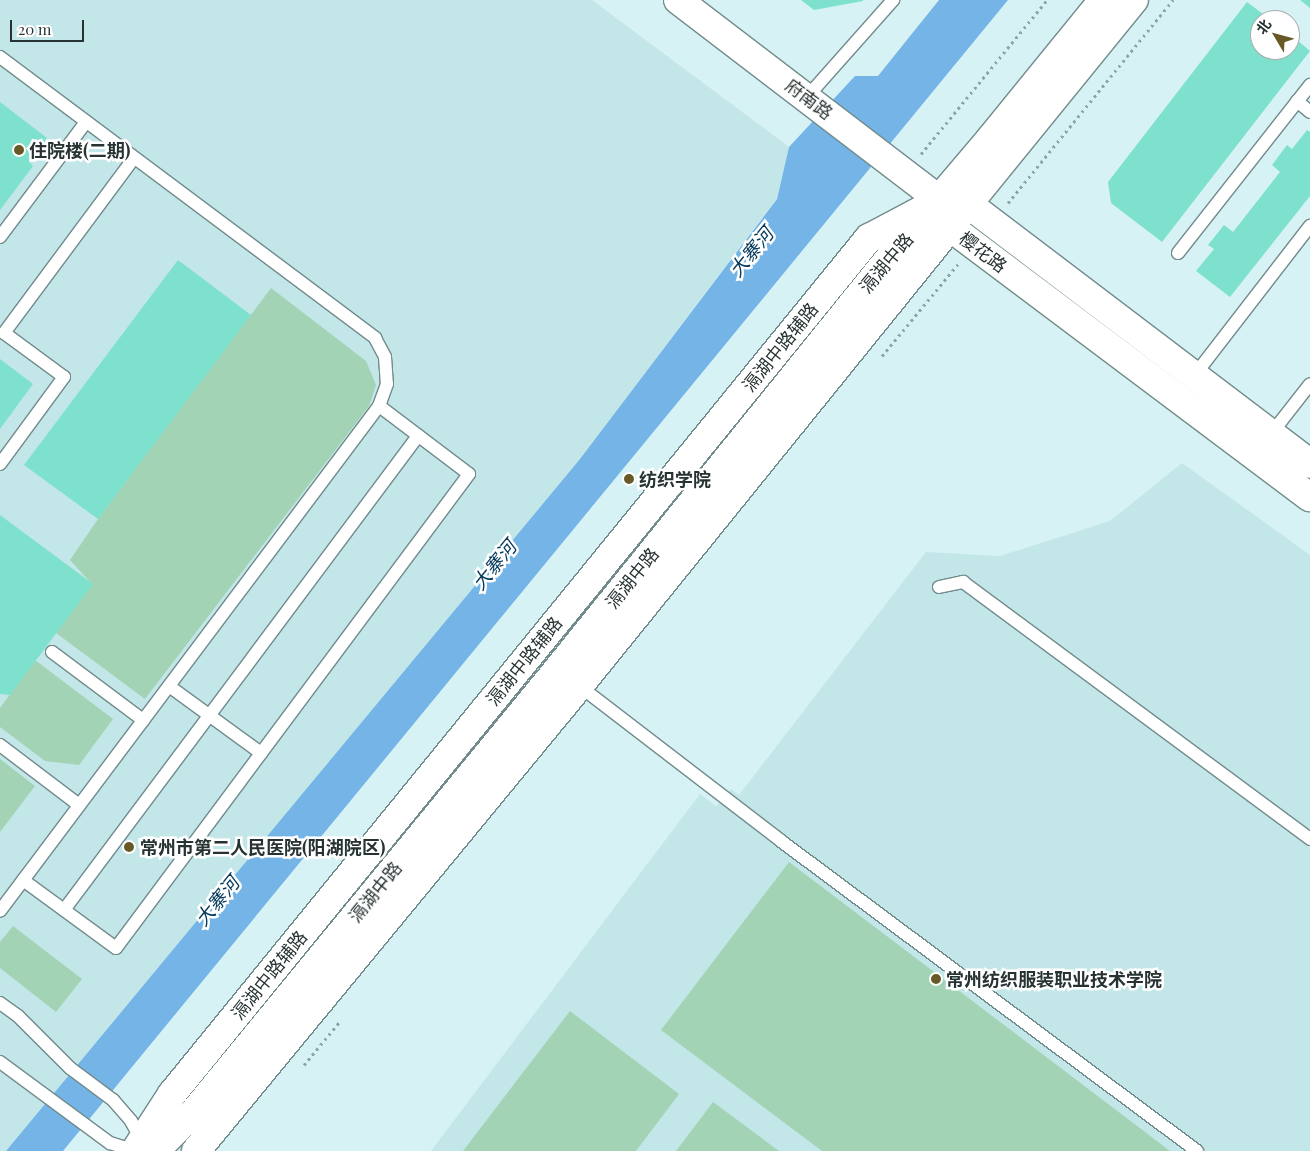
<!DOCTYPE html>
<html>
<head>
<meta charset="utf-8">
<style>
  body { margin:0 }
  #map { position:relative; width:1310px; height:1151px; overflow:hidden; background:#d7f2f4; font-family:"Playfair Display","Noto Sans SC",serif }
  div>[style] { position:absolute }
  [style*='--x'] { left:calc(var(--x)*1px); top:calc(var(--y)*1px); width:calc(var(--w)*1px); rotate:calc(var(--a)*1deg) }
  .built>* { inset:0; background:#c3e6e9 }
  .green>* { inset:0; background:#a3d3b5 }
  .water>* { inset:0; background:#74b4e7 }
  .building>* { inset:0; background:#7de1cd }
  .path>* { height:3px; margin-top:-1.5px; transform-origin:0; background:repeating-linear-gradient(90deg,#90a4a5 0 2.5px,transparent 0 6.5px) }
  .roads { filter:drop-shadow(1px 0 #728b8c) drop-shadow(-1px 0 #728b8c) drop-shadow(0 1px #728b8c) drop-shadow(0 -1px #728b8c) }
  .service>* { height:12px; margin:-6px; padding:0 6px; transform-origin:6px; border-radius:6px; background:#fff }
  .tertiary>* { height:28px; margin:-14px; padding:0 14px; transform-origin:14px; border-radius:14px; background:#fff }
  .secondary>* { height:28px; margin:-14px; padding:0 14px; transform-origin:14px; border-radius:14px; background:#fff }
  .primary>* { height:28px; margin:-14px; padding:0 14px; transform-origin:14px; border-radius:14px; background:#fff }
  .dots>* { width:14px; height:14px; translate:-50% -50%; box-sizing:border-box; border:2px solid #fff; border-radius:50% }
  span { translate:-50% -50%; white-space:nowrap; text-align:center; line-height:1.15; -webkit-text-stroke:5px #fff; paint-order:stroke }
  .street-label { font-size:18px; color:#273232 }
  .poi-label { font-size:18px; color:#273232; font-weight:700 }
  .left { translate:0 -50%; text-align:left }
  .water-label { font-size:19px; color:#05395b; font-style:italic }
  .north { position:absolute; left:1250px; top:10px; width:50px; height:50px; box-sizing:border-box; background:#fff; border:1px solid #a9adad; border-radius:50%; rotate:307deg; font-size:14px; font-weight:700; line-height:20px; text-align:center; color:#273232 }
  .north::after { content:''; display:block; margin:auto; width:18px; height:22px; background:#685a27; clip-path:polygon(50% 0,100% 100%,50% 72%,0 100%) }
  .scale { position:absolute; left:10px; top:20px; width:74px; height:22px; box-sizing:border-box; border:2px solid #273232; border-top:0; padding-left:6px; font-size:15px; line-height:18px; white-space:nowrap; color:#273232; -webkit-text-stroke:4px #fff; paint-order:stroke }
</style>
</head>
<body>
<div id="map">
  <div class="built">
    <div style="clip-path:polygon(0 0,592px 0,789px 147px,777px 198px,580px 459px,6px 1151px,0 1151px)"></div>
    <div style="clip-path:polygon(1182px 463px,1310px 555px,1310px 1151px,431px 1151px,700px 794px,716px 806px,731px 789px,739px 795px,926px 552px,1000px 556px,1110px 521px)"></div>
  </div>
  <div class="green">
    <div style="clip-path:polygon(271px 288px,366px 361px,376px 385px,369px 406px,145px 699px,56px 633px,92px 584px,70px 560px,98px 519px)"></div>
    <div style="clip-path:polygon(35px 660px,113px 719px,79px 765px,45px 761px,0 727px,0 708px)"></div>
    <div style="clip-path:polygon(0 759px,35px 786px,0 832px)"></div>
    <div style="clip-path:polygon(789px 862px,983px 1009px,1170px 1151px,822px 1151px,661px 1030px)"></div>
    <div style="clip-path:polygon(13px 926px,82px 979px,56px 1012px,0 968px,0 942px)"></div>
    <div style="clip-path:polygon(570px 1011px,679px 1094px,636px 1151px,463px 1151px)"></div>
    <div style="clip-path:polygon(713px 1102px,779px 1151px,676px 1151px)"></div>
  </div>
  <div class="water">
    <div style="clip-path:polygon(939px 0,1008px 0,63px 1151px,6px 1151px,580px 459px,777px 199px,789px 147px,855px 76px,878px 76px)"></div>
  </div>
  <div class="building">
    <div style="clip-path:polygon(801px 0,863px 0,863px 1px,814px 10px)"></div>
    <div style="clip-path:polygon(1300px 0,1310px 0,1310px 8px)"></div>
    <div style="clip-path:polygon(1247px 2px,1271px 20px,1260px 20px,1260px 50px,1290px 50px,1290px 34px,1310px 51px,1162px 242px,1111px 203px,1108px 182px)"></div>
    <div style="clip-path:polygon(0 102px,47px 138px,29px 162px,33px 166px,0 210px)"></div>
    <div style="clip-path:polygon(1307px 130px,1310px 132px,1310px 196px,1230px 297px,1196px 271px,1214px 249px,1208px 245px,1224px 225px,1233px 232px,1280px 172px,1272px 165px,1287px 145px,1292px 149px)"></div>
    <div style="clip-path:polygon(178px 260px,251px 315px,98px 519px,24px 465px)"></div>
    <div style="clip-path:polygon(0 359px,33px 384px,0 429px)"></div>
    <div style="clip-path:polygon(0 515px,93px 584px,10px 695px,0 694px)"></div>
  </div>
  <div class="path">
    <div style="--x:921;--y:154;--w:199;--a:-50.7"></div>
    <div style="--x:1008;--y:203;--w:262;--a:-50.9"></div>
    <div style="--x:882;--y:356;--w:119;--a:-50.4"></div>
    <div style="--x:304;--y:1065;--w:58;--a:-50.6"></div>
  </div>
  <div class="roads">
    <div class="service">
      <div style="--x:0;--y:57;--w:469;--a:36.8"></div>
      <div style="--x:375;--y:338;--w:21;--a:62"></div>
      <div style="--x:385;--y:357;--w:27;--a:86"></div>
      <div style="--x:387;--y:384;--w:23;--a:110"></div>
      <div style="--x:379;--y:406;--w:631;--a:126.89"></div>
      <div style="--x:807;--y:97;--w:130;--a:-48.4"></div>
      <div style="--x:1297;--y:101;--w:17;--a:40"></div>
      <div style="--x:0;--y:237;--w:144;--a:-53.2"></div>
      <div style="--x:1178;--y:253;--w:214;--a:-51.8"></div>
      <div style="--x:1194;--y:376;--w:190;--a:-52.3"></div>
      <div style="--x:1271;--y:434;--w:63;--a:-52"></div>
      <div style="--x:0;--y:464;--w:108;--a:-53.7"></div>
      <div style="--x:64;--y:377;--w:74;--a:-143.7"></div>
      <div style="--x:4;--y:333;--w:218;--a:-53.4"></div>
      <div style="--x:939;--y:587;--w:25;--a:-12"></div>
      <div style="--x:963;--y:582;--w:432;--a:36.5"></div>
      <div style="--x:52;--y:652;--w:114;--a:36.8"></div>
      <div style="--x:578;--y:685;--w:256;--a:37.5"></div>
      <div style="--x:781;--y:841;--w:519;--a:36.69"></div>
      <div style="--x:169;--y:686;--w:114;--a:36.1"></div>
      <div style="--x:0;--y:745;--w:99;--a:37.2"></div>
      <div style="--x:23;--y:880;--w:115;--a:36.2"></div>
      <div style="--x:116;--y:948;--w:591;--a:-53.32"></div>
      <div style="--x:469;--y:474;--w:113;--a:-142.9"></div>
      <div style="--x:64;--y:910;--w:592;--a:-53.25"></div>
      <div style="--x:0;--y:1003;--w:22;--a:36"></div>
      <div style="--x:18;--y:1016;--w:74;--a:45"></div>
      <div style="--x:70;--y:1068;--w:54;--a:36.7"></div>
      <div style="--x:113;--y:1100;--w:28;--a:49"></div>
      <div style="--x:131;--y:1121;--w:23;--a:61"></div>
      <div style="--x:0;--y:1062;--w:137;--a:36.4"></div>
      <div style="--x:110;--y:1143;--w:27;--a:17"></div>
    </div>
    <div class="tertiary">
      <div style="--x:678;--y:0;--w:330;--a:37.4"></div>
      <div style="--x:940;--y:200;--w:28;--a:8"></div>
      <div style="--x:968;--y:204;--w:430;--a:37.2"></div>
      <div style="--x:942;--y:205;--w:23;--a:70"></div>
      <div style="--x:950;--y:227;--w:450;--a:36.9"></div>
      <div style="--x:135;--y:1151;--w:68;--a:-57"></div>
      <div style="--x:172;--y:1094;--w:1104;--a:-50.85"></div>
      <div style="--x:869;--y:238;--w:77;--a:-27.9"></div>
    </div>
    <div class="secondary">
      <div style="--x:968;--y:204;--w:263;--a:-50.9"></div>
      <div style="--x:155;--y:1151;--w:57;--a:-45"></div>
      <div style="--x:195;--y:1111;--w:572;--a:-50.6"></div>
      <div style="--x:558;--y:669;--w:538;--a:-51.11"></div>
      <div style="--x:896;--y:250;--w:147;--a:-49.7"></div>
      <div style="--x:991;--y:138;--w:178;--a:-50.9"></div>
      <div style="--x:196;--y:1151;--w:602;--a:-50.52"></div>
      <div style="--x:579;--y:686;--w:590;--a:-51.05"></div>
    </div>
    <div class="primary">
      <div style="--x:950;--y:227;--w:29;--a:-52"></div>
    </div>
  </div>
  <div class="dots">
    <div style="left:19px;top:150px;background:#685a27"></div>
    <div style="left:629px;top:479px;background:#685a27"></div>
    <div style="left:129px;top:847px;background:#685a27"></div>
    <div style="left:936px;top:979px;background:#685a27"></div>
  </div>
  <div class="street-label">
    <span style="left:809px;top:99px;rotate:37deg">府南路</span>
    <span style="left:983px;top:252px;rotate:37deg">樱花路</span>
    <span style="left:886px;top:263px;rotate:-50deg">滆湖中路</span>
    <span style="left:780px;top:347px;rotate:-51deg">滆湖中路辅路</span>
    <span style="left:632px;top:578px;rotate:-51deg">滆湖中路</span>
    <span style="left:524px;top:661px;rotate:-51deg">滆湖中路辅路</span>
    <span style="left:375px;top:892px;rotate:-51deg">滆湖中路</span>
    <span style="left:269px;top:975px;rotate:-51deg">滆湖中路辅路</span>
  </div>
  <div class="poi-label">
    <span class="left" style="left:29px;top:150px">住院楼(二期)</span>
    <span class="left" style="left:639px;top:479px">纺织学院</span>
    <span class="left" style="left:140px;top:847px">常州市第二人民医院(阳湖院区)</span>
    <span class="left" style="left:946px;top:979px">常州纺织服装职业技术学院</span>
  </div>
  <div class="water-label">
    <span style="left:751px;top:252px;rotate:-51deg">大寨河</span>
    <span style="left:494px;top:565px;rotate:-51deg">大寨河</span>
    <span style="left:217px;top:901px;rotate:-51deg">大寨河</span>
  </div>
  <div class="north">北</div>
  <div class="scale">20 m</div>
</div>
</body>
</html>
